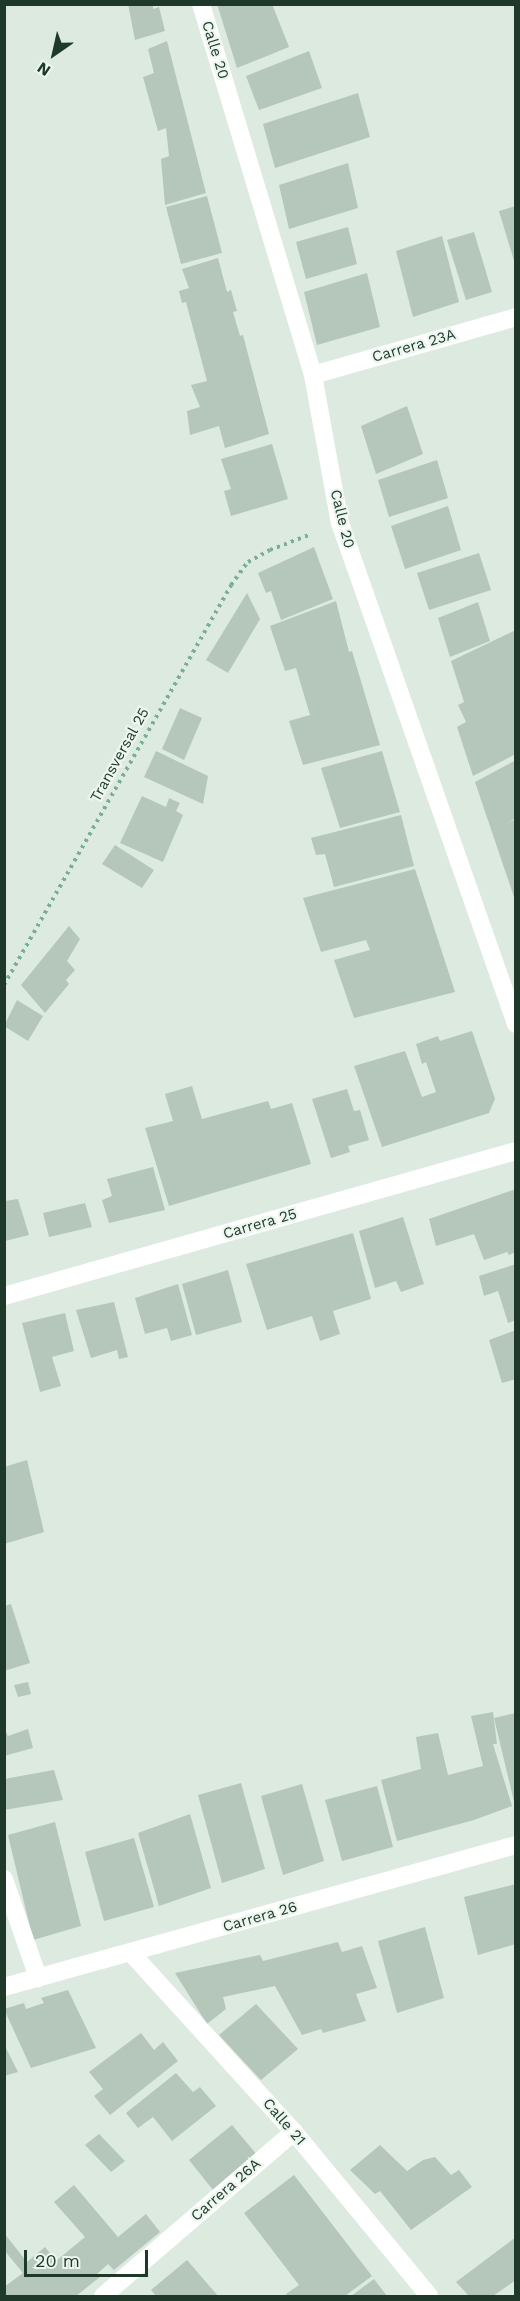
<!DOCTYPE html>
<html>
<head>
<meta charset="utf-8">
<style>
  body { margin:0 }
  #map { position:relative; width:520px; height:2301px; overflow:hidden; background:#dceae0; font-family:"Work Sans",sans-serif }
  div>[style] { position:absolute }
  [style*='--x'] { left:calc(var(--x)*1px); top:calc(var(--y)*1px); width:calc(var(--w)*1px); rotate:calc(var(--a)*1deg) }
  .building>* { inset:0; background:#b5c7bb }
  .path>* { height:4px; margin-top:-2px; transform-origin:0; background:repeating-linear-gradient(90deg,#7baf91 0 3px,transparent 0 7.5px) }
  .minor>* { height:18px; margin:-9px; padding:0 9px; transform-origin:9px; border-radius:9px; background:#fff }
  span { translate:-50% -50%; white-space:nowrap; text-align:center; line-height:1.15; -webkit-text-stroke:4.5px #edf6ef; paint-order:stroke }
  .street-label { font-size:15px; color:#1e392a }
  .frame { position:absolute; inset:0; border:6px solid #1e392a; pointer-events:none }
  .north { position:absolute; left:24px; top:24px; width:60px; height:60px; -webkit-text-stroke:4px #edf6ef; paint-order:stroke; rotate:214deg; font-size:16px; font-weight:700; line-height:24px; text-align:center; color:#1e392a }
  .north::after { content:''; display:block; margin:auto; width:21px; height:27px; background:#1e392a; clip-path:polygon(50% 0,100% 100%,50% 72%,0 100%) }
  .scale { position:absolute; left:24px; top:2250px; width:124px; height:27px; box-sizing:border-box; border:3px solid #1e392a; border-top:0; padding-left:8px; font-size:18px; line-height:21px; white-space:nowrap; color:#1e392a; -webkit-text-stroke:4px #edf6ef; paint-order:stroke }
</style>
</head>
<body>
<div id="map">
  <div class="building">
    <div style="clip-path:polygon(128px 4px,153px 4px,153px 9px,159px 7px,165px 31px,135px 40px)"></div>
    <div style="clip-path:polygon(217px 4px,272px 4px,289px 47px,237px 68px)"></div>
    <div style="clip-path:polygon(167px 41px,206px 193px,165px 205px,161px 159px,169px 156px,166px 128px,158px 131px,143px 77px,154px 73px,148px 49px)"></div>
    <div style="clip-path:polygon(309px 51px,322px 88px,259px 110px,246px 76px)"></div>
    <div style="clip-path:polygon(358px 93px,370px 137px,275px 168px,263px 124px)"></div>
    <div style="clip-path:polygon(348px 163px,358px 208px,289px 229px,279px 185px)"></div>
    <div style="clip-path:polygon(207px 196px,222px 253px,181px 264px,166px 207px)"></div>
    <div style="clip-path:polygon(516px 206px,516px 264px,515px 264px,499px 211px)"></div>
    <div style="clip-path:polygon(348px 227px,357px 264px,306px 279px,296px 242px)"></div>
    <div style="clip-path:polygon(474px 232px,492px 292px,466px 300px,447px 240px)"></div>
    <div style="clip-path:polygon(442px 236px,459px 302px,413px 317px,396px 251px)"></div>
    <div style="clip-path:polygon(218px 258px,227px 292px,231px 290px,237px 311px,233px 312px,240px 336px,243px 335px,269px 434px,225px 448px,219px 426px,190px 435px,187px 411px,200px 407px,191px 385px,207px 381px,186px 302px,182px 303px,179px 291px,189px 288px,182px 269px)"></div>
    <div style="clip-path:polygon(367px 273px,380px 327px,317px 345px,304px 292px)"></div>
    <div style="clip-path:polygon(407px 406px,423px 454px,376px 474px,361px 426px)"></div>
    <div style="clip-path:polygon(272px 444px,288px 499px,231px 516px,224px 491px,231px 489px,221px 459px)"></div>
    <div style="clip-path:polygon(437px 460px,448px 498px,389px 517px,378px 480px)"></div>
    <div style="clip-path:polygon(448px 506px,461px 550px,405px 569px,391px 526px)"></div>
    <div style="clip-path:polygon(314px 547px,333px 599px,281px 620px,271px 591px,266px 593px,258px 573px)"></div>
    <div style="clip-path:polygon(479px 553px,491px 590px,429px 610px,417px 573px)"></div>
    <div style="clip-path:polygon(247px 593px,260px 619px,228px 673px,206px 660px)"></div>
    <div style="clip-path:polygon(336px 601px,349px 652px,352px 651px,380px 745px,303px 765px,289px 721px,310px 715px,296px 668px,285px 671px,270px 626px)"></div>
    <div style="clip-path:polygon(478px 602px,490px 641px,450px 657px,438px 618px)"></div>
    <div style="clip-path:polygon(516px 630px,516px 754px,473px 776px,457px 727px,466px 722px,458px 705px,464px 702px,451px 661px)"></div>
    <div style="clip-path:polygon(180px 708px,202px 718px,184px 760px,162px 749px)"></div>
    <div style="clip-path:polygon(156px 751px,208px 776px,203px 804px,144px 777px)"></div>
    <div style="clip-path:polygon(382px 751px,400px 812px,340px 828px,321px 768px)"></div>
    <div style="clip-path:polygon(516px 760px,516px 818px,507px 823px,516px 819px,515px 900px,475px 782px)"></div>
    <div style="clip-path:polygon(142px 796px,166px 807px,169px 798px,180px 803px,176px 811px,183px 815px,163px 862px,120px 843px)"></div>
    <div style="clip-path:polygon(401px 815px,414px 866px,334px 887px,325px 854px,316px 855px,311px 838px)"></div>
    <div style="clip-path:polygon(115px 845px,154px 870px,142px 888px,102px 864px)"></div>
    <div style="clip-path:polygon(415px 869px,455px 992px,354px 1018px,334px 960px,370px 950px,366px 940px,321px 952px,303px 898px)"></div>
    <div style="clip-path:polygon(69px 926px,80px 939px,67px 961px,75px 970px,66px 980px,69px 984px,45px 1013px,21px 985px)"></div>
    <div style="clip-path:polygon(17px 1000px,43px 1016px,28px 1041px,4px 1026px)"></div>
    <div style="clip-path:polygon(472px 1031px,495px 1099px,489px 1113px,382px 1147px,354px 1066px,405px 1051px,422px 1097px,436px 1092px,426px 1062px,422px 1064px,416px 1044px,438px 1036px,440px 1041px)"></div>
    <div style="clip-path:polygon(192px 1086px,202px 1119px,268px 1101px,271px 1109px,292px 1103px,311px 1164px,169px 1206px,145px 1128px,173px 1121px,165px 1094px)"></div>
    <div style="clip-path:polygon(347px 1089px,354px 1111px,360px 1110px,369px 1140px,348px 1146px,350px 1152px,331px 1158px,312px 1099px)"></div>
    <div style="clip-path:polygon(153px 1167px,165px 1210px,109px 1223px,102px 1200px,112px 1196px,107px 1179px)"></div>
    <div style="clip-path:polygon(516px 1189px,516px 1252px,509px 1255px,507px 1252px,484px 1260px,474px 1234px,436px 1246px,429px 1219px)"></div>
    <div style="clip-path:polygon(18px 1199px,29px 1235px,5px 1241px,5px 1201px)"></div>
    <div style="clip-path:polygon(85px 1203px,92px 1227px,49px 1237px,43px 1213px)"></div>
    <div style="clip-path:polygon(403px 1217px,424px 1284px,401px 1292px,396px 1281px,375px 1288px,359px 1231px)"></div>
    <div style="clip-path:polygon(353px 1233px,371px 1299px,333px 1311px,340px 1334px,320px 1341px,312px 1316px,267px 1330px,246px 1264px)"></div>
    <div style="clip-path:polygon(516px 1264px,516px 1320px,508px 1323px,498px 1291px,484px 1296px,479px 1276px)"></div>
    <div style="clip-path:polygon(228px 1270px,242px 1322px,196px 1335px,182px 1284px)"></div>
    <div style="clip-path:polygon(178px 1284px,192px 1335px,171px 1341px,167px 1328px,145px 1334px,135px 1298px)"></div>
    <div style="clip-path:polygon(114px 1302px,128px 1357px,119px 1359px,117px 1350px,91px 1358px,76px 1310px)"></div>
    <div style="clip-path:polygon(65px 1313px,74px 1351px,52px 1357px,61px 1386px,40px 1392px,22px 1323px)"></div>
    <div style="clip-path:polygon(516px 1330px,516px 1379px,502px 1383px,489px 1340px)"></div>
    <div style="clip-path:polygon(27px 1460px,44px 1532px,4px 1544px,4px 1467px)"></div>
    <div style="clip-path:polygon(11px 1604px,30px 1663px,4px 1671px,4px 1606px)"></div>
    <div style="clip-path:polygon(28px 1682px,31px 1694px,18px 1697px,14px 1685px)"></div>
    <div style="clip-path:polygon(493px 1712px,497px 1744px,493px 1744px,512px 1806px,474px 1820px,397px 1841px,381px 1780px,421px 1769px,416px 1737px,438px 1733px,448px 1775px,483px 1766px,471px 1716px)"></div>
    <div style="clip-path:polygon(516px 1713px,516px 1806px,515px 1806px,494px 1718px)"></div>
    <div style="clip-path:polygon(4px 1728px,8px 1736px,28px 1729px,33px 1748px,4px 1756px)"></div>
    <div style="clip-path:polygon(54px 1770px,63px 1800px,4px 1810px,4px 1779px)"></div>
    <div style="clip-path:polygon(241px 1783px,265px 1869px,222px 1883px,198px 1795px)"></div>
    <div style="clip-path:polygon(302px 1784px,324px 1861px,283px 1875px,261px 1796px)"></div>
    <div style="clip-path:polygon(377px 1786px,393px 1847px,342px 1861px,325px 1800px)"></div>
    <div style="clip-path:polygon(190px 1814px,211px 1888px,159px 1906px,138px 1833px)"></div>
    <div style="clip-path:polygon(55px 1822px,81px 1926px,33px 1940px,8px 1835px)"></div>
    <div style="clip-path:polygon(134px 1838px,154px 1907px,104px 1921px,85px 1852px)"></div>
    <div style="clip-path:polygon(516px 1884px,516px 1944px,478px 1955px,464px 1897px)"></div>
    <div style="clip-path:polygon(425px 1927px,444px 1998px,397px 2013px,378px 1941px)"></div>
    <div style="clip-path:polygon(338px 1942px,342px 1952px,362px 1946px,377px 1988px,356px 1994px,366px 2021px,323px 2033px,321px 2029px,302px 2035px,275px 1986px,223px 1997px,226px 2009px,207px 2024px,175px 1973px,260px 1955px,263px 1961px)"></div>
    <div style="clip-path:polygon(68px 1990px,96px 2048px,31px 2068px,4px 2009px,24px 2003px,26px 2009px,44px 2003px,41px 1998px)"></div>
    <div style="clip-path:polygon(256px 2004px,298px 2049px,261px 2080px,219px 2035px)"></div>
    <div style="clip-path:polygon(141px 2033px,154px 2050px,163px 2042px,178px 2061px,110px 2115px,94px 2096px,103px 2089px,89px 2072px)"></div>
    <div style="clip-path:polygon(4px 2044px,18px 2072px,4px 2076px)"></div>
    <div style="clip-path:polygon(176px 2073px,193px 2092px,200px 2087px,216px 2106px,172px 2141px,153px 2117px,138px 2128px,126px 2113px)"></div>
    <div style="clip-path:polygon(232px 2125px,257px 2155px,213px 2190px,189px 2160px)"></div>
    <div style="clip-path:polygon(99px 2134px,125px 2161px,111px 2172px,85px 2145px)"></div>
    <div style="clip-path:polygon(380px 2145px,407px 2171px,423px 2160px,435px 2157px,451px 2175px,459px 2170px,472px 2187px,411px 2230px,380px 2191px,375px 2194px,350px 2170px)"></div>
    <div style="clip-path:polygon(294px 2175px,372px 2276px,345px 2296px,288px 2296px,286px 2294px,299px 2285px,244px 2213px)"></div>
    <div style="clip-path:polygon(74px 2185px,118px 2237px,146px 2214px,160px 2232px,114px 2270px,108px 2264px,96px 2275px,100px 2277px,76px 2296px,4px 2296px,4px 2287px,23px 2273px,4px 2250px,4px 2233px,27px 2262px,45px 2247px,56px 2261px,85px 2237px,54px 2202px)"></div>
    <div style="clip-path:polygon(516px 2237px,516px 2280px,493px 2296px,469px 2296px,456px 2282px)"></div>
    <div style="clip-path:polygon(187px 2260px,218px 2296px,156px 2296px,151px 2290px)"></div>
    <div style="clip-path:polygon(374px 2279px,387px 2296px,351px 2296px)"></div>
  </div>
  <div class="path">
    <div style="--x:4;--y:985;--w:460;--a:-60.4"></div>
    <div style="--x:231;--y:585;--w:29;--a:-54"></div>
    <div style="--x:248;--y:562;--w:25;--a:-29"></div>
    <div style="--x:270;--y:550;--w:44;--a:-21.3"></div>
  </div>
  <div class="minor">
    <div style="--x:201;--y:4;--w:388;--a:73.2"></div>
    <div style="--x:313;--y:375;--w:150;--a:79.7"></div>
    <div style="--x:340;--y:523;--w:531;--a:70.64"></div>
    <div style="--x:313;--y:375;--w:211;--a:-15.9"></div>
    <div style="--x:4;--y:1296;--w:532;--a:-15.81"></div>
    <div style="--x:4;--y:1879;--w:105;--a:71"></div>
    <div style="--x:132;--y:1954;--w:241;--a:47.7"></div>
    <div style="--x:294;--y:2132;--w:212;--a:50.5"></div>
    <div style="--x:4;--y:1987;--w:531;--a:-15.5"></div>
    <div style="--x:103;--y:2296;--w:252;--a:-40.7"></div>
  </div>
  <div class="street-label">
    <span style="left:215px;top:50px;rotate:73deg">Calle 20</span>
    <span style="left:414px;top:346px;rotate:-16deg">Carrera 23A</span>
    <span style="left:342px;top:519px;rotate:76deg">Calle 20</span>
    <span style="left:120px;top:755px;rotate:-61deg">Transversal 25</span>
    <span style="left:260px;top:1224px;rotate:-16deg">Carrera 25</span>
    <span style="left:260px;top:1917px;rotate:-16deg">Carrera 26</span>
    <span style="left:284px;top:2122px;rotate:49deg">Calle 21</span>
    <span style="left:226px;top:2190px;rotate:-41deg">Carrera 26A</span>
  </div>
  <div class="frame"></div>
  <div class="north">N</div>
  <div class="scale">20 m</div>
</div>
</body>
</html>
